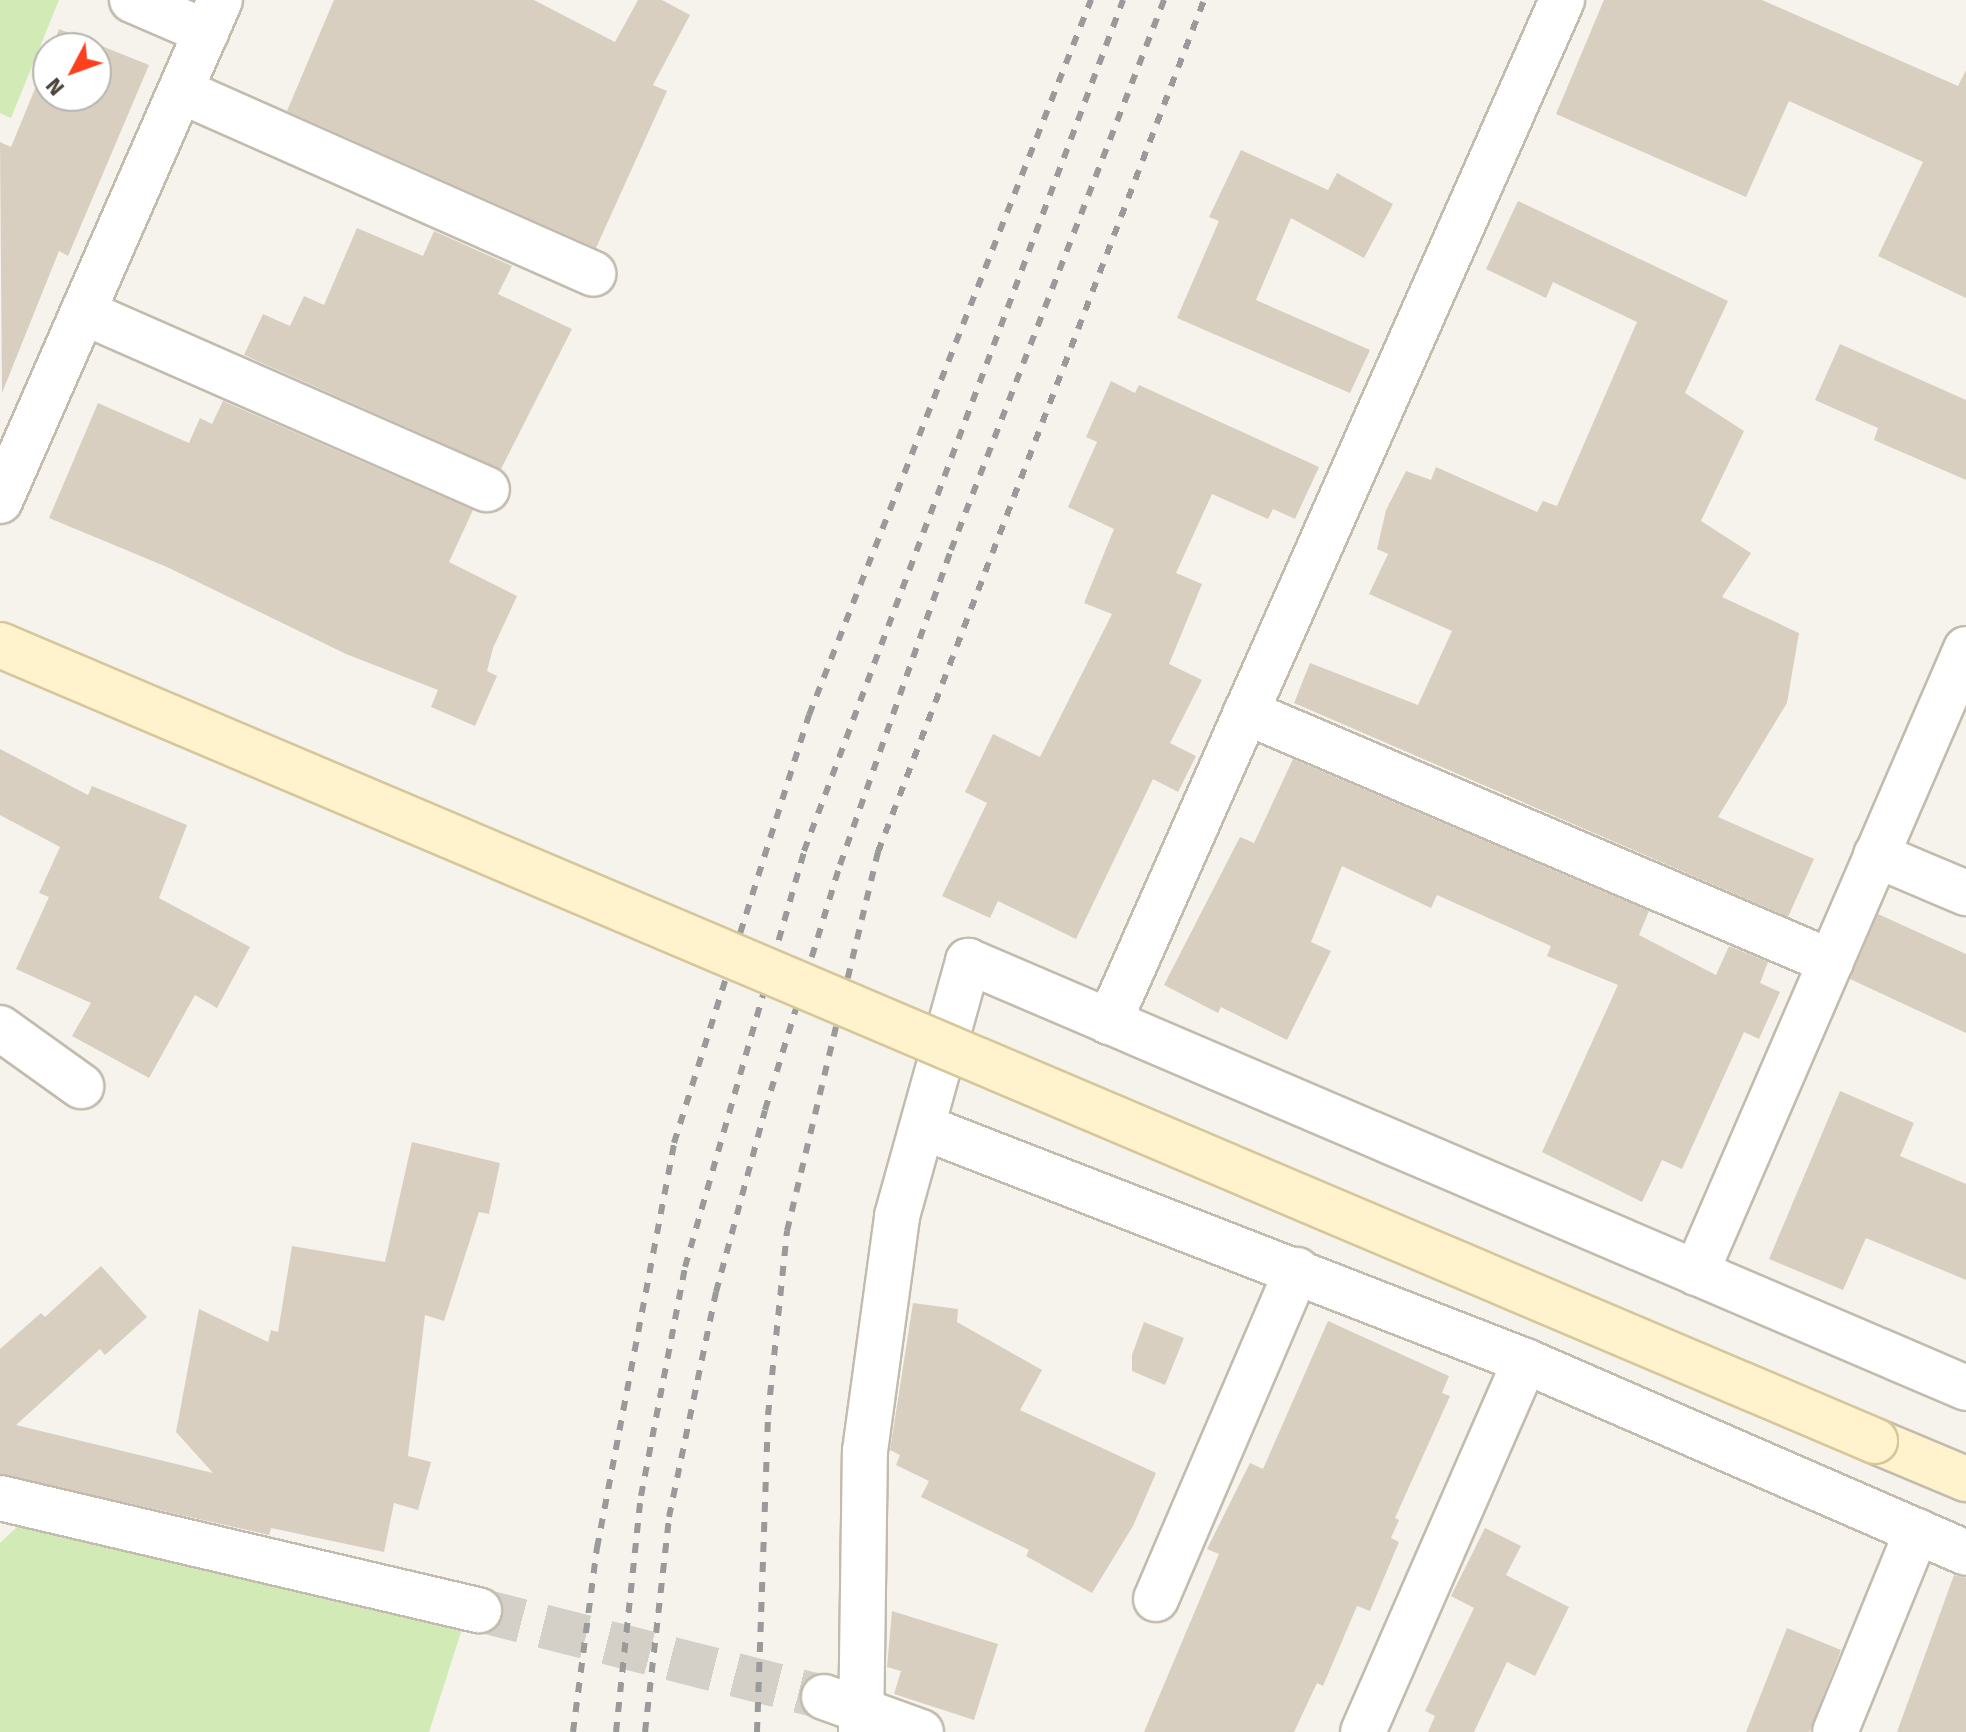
<!DOCTYPE html>
<html>
<head>
<meta charset="utf-8">
<style>
  body { margin:0 }
  #map { position:relative; width:1966px; height:1732px; overflow:hidden; background:#f6f3ec; font-family:"Fira Sans",sans-serif }
  div>[style] { position:absolute }
  [style*='--x'] { left:calc(var(--x)*1px); top:calc(var(--y)*1px); width:calc(var(--w)*1px); rotate:calc(var(--a)*1deg) }
  .green>* { inset:0; background:#d2eab5 }
  .building>* { inset:0; background:#d8cfc1 }
  .street-tunnel>* { height:44px; margin-top:-22px; transform-origin:0; background:repeating-linear-gradient(90deg,#d4d0c8 0 44px,transparent 0 66px) }
  .roads { filter:drop-shadow(2px 0 #c2bbae) drop-shadow(-2px 0 #c2bbae) drop-shadow(0 2px #c2bbae) drop-shadow(0 -2px #c2bbae) }
  .street>* { height:44px; margin:-22px; padding:0 22px; transform-origin:22px; border-radius:22px; background:#fff }
  .secondary>* { height:44px; margin:-22px; padding:0 22px; transform-origin:22px; border-radius:22px; background:#fff3cd }
  .rail>* { height:6px; margin-top:-3px; transform-origin:0; background:repeating-linear-gradient(90deg,#9a9a9a 0 10px,transparent 0 20px) }
  .bridges { filter:drop-shadow(2px 0 #d6c79b) drop-shadow(-2px 0 #d6c79b) drop-shadow(0 2px #d6c79b) drop-shadow(0 -2px #d6c79b) }
  .secondary-bridge>* { height:44px; margin:-22px; padding:0 22px; transform-origin:22px; border-radius:22px; background:#fff3cd }
  span { translate:-50% -50%; white-space:nowrap; text-align:center; line-height:1.15; -webkit-text-stroke:7px #fff; paint-order:stroke }
  .north { position:absolute; left:32px; top:32px; width:80px; height:80px; box-sizing:border-box; background:#fff; border:2px solid #b7b4b0; border-radius:50%; rotate:229deg; font-size:22px; font-weight:700; line-height:32px; text-align:center; color:#4b4439 }
  .north::after { content:''; display:block; margin:auto; width:28px; height:36px; background:#fc3f1d; clip-path:polygon(50% 0,100% 100%,50% 72%,0 100%) }
</style>
</head>
<body>
<div id="map">
  <div class="green">
    <div style="clip-path:polygon(0 0,59px 0,11px 118px,0 113px)"></div>
    <div style="clip-path:polygon(19px 1525px,462px 1629px,429px 1732px,0 1732px,0 1543px)"></div>
  </div>
  <div class="building">
    <div style="clip-path:polygon(334px 0,534px 0,615px 42px,638px 0,662px 0,690px 15px,653px 85px,667px 91px,596px 248px,287px 111px)"></div>
    <div style="clip-path:polygon(1604px 0,1762px 0,1958px 86px,1966px 70px,1966px 298px,1878px 256px,1923px 162px,1789px 101px,1746px 197px,1556px 114px)"></div>
    <div style="clip-path:polygon(59px 29px,149px 65px,68px 256px,59px 251px,2px 393px,0 142px,11px 147px,48px 57px,48px 96px,96px 96px,96px 48px,52px 48px)"></div>
    <div style="clip-path:polygon(1241px 150px,1328px 190px,1337px 173px,1393px 204px,1364px 258px,1291px 218px,1256px 300px,1370px 350px,1350px 393px,1177px 318px,1219px 221px,1209px 217px)"></div>
    <div style="clip-path:polygon(1518px 201px,1728px 301px,1685px 393px,1744px 431px,1701px 521px,1751px 553px,1722px 597px,1799px 633px,1787px 703px,1718px 817px,1814px 859px,1788px 917px,1294px 703px,1310px 663px,1418px 705px,1452px 631px,1369px 594px,1388px 554px,1377px 549px,1386px 510px,1406px 471px,1431px 480px,1436px 467px,1537px 512px,1543px 501px,1557px 506px,1637px 322px,1553px 282px,1546px 298px,1486px 269px)"></div>
    <div style="clip-path:polygon(357px 228px,423px 256px,434px 231px,512px 266px,498px 294px,572px 329px,501px 469px,244px 355px,263px 314px,290px 326px,304px 296px,324px 305px)"></div>
    <div style="clip-path:polygon(1840px 344px,1966px 400px,1966px 480px,1874px 440px,1878px 428px,1815px 400px)"></div>
    <div style="clip-path:polygon(1111px 381px,1135px 393px,1139px 385px,1319px 467px,1295px 519px,1273px 509px,1268px 519px,1212px 494px,1176px 573px,1202px 584px,1169px 664px,1202px 680px,1170px 743px,1196px 756px,1178px 792px,1153px 779px,1076px 939px,998px 901px,990px 918px,942px 896px,987px 803px,965px 792px,993px 734px,1040px 757px,1112px 614px,1084px 603px,1114px 529px,1068px 507px,1097px 442px,1086px 437px)"></div>
    <div style="clip-path:polygon(223px 401px,473px 510px,449px 562px,517px 596px,493px 648px,487px 671px,497px 676px,475px 726px,431px 707px,438px 690px,346px 654px,167px 567px,49px 518px,98px 403px,189px 443px,200px 418px,212px 424px)"></div>
    <div style="clip-path:polygon(0 749px,88px 795px,92px 786px,187px 825px,159px 898px,250px 947px,217px 1008px,195px 995px,149px 1078px,72px 1036px,91px 1003px,16px 969px,49px 897px,39px 893px,60px 847px,0 815px)"></div>
    <div style="clip-path:polygon(1293px 759px,1649px 911px,1639px 935px,1716px 975px,1729px 946px,1768px 962px,1760px 983px,1780px 992px,1759px 1039px,1744px 1032px,1682px 1169px,1662px 1160px,1642px 1202px,1542px 1152px,1618px 985px,1547px 956px,1551px 946px,1437px 895px,1431px 908px,1342px 866px,1311px 942px,1331px 951px,1287px 1040px,1221px 1007px,1218px 1013px,1164px 985px,1240px 837px,1254px 843px)"></div>
    <div style="clip-path:polygon(1878px 914px,1966px 954px,1966px 1033px,1850px 979px)"></div>
    <div style="clip-path:polygon(1840px 1091px,1914px 1123px,1900px 1156px,1966px 1184px,1966px 1280px,1866px 1238px,1843px 1290px,1769px 1259px)"></div>
    <div style="clip-path:polygon(412px 1142px,500px 1163px,489px 1214px,479px 1212px,444px 1321px,425px 1315px,408px 1456px,431px 1462px,418px 1510px,394px 1503px,384px 1552px,271px 1528px,269px 1535px,0 1474px,0 1349px,41px 1313px,45px 1317px,101px 1266px,147px 1317px,105px 1355px,100px 1349px,16px 1425px,213px 1473px,176px 1432px,199px 1309px,268px 1342px,271px 1330px,278px 1332px,292px 1246px,385px 1262px)"></div>
    <div style="clip-path:polygon(913px 1303px,958px 1309px,957px 1322px,1042px 1370px,1020px 1410px,1156px 1473px,1133px 1526px,1092px 1593px,1026px 1556px,1029px 1550px,921px 1497px,929px 1481px,896px 1465px,900px 1455px,890px 1450px)"></div>
    <div style="clip-path:polygon(1328px 1321px,1449px 1376px,1442px 1393px,1450px 1396px,1395px 1518px,1399px 1520px,1391px 1538px,1399px 1542px,1370px 1611px,1357px 1606px,1323px 1686px,1317px 1683px,1294px 1732px,1144px 1732px,1219px 1554px,1207px 1549px,1250px 1463px,1263px 1469px)"></div>
    <div style="clip-path:polygon(1144px 1322px,1184px 1338px,1165px 1385px,1132px 1371px,1132px 1355px)"></div>
    <div style="clip-path:polygon(1485px 1528px,1521px 1546px,1506px 1575px,1569px 1607px,1535px 1676px,1507px 1662px,1474px 1732px,1428px 1732px,1435px 1716px,1425px 1711px,1474px 1608px,1451px 1596px)"></div>
    <div style="clip-path:polygon(1954px 1575px,1966px 1578px,1966px 1732px,1897px 1732px)"></div>
    <div style="clip-path:polygon(892px 1611px,998px 1644px,974px 1720px,894px 1694px,901px 1671px,887px 1667px)"></div>
    <div style="clip-path:polygon(1787px 1628px,1841px 1650px,1811px 1728px,1809px 1732px,1746px 1732px)"></div>
  </div>
  <div class="street-tunnel">
    <div style="--x:479;--y:1610;--w:356;--a:14.2"></div>
  </div>
  <div class="roads">
    <div class="street">
      <div style="--x:132;--y:0;--w:81;--a:23.4"></div>
      <div style="--x:181;--y:91;--w:451;--a:23.9"></div>
      <div style="--x:83;--y:312;--w:441;--a:23.7"></div>
      <div style="--x:0;--y:501;--w:547;--a:-66.29"></div>
      <div style="--x:1246;--y:712;--w:636;--a:23.14"></div>
      <div style="--x:1876;--y:855;--w:98;--a:22.9"></div>
      <div style="--x:1109;--y:1022;--w:1118;--a:-66.09"></div>
      <div style="--x:0;--y:1028;--w:100;--a:35.6"></div>
      <div style="--x:923;--y:1127;--w:646;--a:21.24"></div>
      <div style="--x:1525;--y:1361;--w:481;--a:23.5"></div>
      <div style="--x:1696;--y:1273;--w:680;--a:-66.6"></div>
      <div style="--x:0;--y:1498;--w:492;--a:13.2"></div>
      <div style="--x:1156;--y:1599;--w:358;--a:-66.8"></div>
      <div style="--x:824;--y:1697;--w:103;--a:19.8"></div>
      <div style="--x:861;--y:1732;--w:281;--a:-89.2"></div>
      <div style="--x:865;--y:1451;--w:237;--a:-82.2"></div>
      <div style="--x:897;--y:1216;--w:265;--a:-74.4"></div>
      <div style="--x:968;--y:961;--w:1086;--a:23.16"></div>
      <div style="--x:1363;--y:1732;--w:405;--a:-66.4"></div>
      <div style="--x:1835;--y:1732;--w:217;--a:-67.8"></div>
    </div>
    <div class="secondary">
      <div style="--x:1875;--y:1441;--w:99;--a:22.7"></div>
    </div>
  </div>
  <div class="rail">
    <div style="--x:573;--y:1732;--w:186;--a:-82.6"></div>
    <div style="--x:597;--y:1548;--w:412;--a:-79.2"></div>
    <div style="--x:674;--y:1143;--w:449;--a:-72.5"></div>
    <div style="--x:809;--y:715;--w:769;--a:-68.48"></div>
    <div style="--x:616;--y:1732;--w:237;--a:-84"></div>
    <div style="--x:641;--y:1496;--w:233;--a:-79.1"></div>
    <div style="--x:685;--y:1267;--w:433;--a:-74"></div>
    <div style="--x:804;--y:851;--w:909;--a:-69.45"></div>
    <div style="--x:645;--y:1732;--w:216;--a:-83.6"></div>
    <div style="--x:669;--y:1517;--w:230;--a:-78.2"></div>
    <div style="--x:716;--y:1292;--w:188;--a:-74.9"></div>
    <div style="--x:765;--y:1110;--w:256;--a:-73"></div>
    <div style="--x:840;--y:865;--w:334;--a:-70.6"></div>
    <div style="--x:951;--y:550;--w:590;--a:-68.83"></div>
    <div style="--x:757;--y:1732;--w:317;--a:-88"></div>
    <div style="--x:768;--y:1415;--w:185;--a:-84.1"></div>
    <div style="--x:787;--y:1231;--w:390;--a:-76.5"></div>
    <div style="--x:878;--y:852;--w:912;--a:-69.06"></div>
  </div>
  <div class="bridges">
    <div class="secondary-bridge">
      <div style="--x:0;--y:645;--w:2037;--a:23"></div>
    </div>
  </div>
  <div class="north">N</div>
</div>
</body>
</html>
